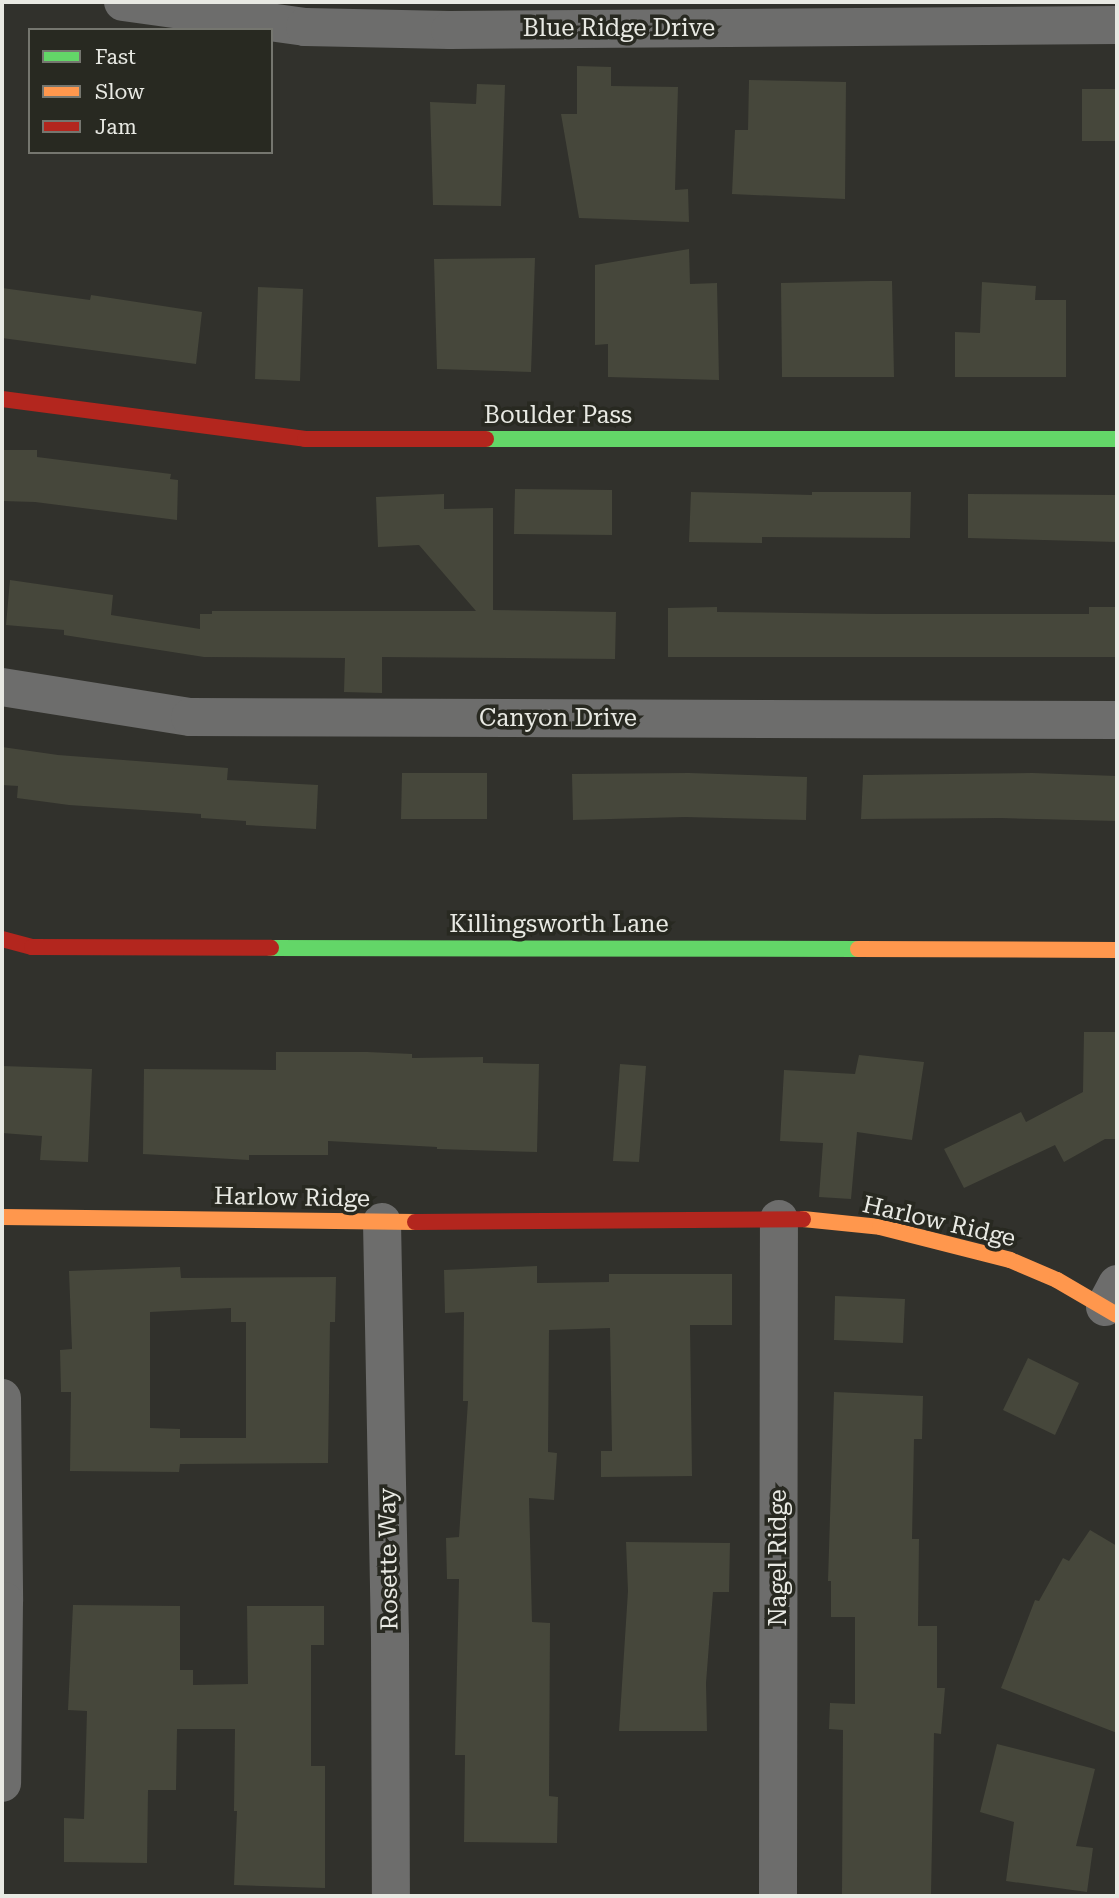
<!DOCTYPE html>
<html>
<head>
<meta charset="utf-8">
<style>
  body { margin:0 }
  #map { position:relative; width:1119px; height:1898px; overflow:hidden; background:#31312c; font-family:"Roboto Serif",serif }
  div>[style] { position:absolute }
  [style*='--x'] { left:calc(var(--x)*1px); top:calc(var(--y)*1px); width:calc(var(--w)*1px); rotate:calc(var(--a)*1deg) }
  .building>* { inset:0; background:#46473b }
  .street>* { height:38px; margin:-19px; padding:0 19px; transform-origin:19px; border-radius:19px; background:#6d6d6c }
  .fast>* { height:16px; margin:-8px; padding:0 8px; transform-origin:8px; border-radius:8px; background:#63d668 }
  .slow>* { height:16px; margin:-8px; padding:0 8px; transform-origin:8px; border-radius:8px; background:#ff974d }
  .jam>* { height:16px; margin:-8px; padding:0 8px; transform-origin:8px; border-radius:8px; background:#b3261e }
  span { translate:-50% -50%; white-space:nowrap; text-align:center; line-height:1.15; -webkit-text-stroke:7px #282921; paint-order:stroke }
  .street-label { font-size:24px; color:#e8e9e3 }
  .frame { position:absolute; inset:0; border:4px solid #e8e9e3; pointer-events:none }
  .legend { position:absolute; left:28px; top:28px; width:245px; height:126px; box-sizing:border-box; background:#282921; border:2px solid #75766f; margin:0; padding:9px 12px; list-style:none; font-size:21px; color:#e8e9e3 }
  .legend li { display:flex; align-items:center; gap:14px; height:35px }
  .legend b { width:35px; border:2px solid #75766f }
</style>
</head>
<body>
<div id="map">
  <div class="building">
    <div style="clip-path:polygon(577px 66px,611px 67px,611px 86px,678px 87px,675px 190px,688px 189px,689px 222px,579px 218px,561px 114px,577px 114px)"></div>
    <div style="clip-path:polygon(749px 80px,846px 82px,845px 199px,732px 194px,735px 130px,748px 130px)"></div>
    <div style="clip-path:polygon(477px 84px,505px 85px,501px 206px,433px 205px,430px 102px,476px 104px)"></div>
    <div style="clip-path:polygon(1082px 89px,1117px 89px,1117px 141px,1082px 141px)"></div>
    <div style="clip-path:polygon(689px 249px,690px 284px,717px 283px,719px 380px,608px 377px,608px 344px,595px 345px,595px 265px)"></div>
    <div style="clip-path:polygon(535px 258px,531px 372px,437px 369px,434px 259px)"></div>
    <div style="clip-path:polygon(870px 281px,892px 281px,894px 377px,782px 377px,781px 283px)"></div>
    <div style="clip-path:polygon(982px 282px,1036px 286px,1035px 300px,1066px 300px,1066px 377px,955px 377px,955px 332px,980px 333px)"></div>
    <div style="clip-path:polygon(258px 287px,303px 289px,300px 381px,255px 379px)"></div>
    <div style="clip-path:polygon(2px 288px,90px 300px,91px 295px,202px 312px,196px 364px,2px 338px)"></div>
    <div style="clip-path:polygon(2px 450px,37px 450px,37px 457px,171px 474px,170px 479px,178px 480px,177px 520px,35px 502px,2px 501px)"></div>
    <div style="clip-path:polygon(515px 489px,612px 490px,612px 535px,514px 534px)"></div>
    <div style="clip-path:polygon(691px 492px,812px 495px,812px 492px,911px 492px,910px 538px,762px 537px,762px 543px,689px 542px)"></div>
    <div style="clip-path:polygon(444px 494px,444px 509px,493px 508px,493px 610px,616px 612px,615px 659px,382px 657px,382px 693px,344px 692px,345px 658px,204px 657px,64px 635px,64px 630px,6px 625px,10px 580px,113px 595px,111px 615px,200px 629px,200px 614px,212px 614px,212px 611px,476px 611px,419px 545px,378px 547px,376px 497px)"></div>
    <div style="clip-path:polygon(968px 494px,1117px 495px,1117px 542px,968px 538px)"></div>
    <div style="clip-path:polygon(717px 607px,717px 612px,879px 614px,1089px 614px,1089px 607px,1117px 607px,1117px 657px,668px 657px,668px 608px)"></div>
    <div style="clip-path:polygon(2px 747px,58px 755px,228px 768px,227px 780px,318px 785px,316px 829px,246px 825px,246px 821px,201px 818px,201px 814px,69px 805px,17px 798px,18px 786px,2px 785px)"></div>
    <div style="clip-path:polygon(402px 773px,487px 773px,487px 819px,401px 819px)"></div>
    <div style="clip-path:polygon(689px 773px,807px 777px,806px 820px,685px 817px,573px 820px,572px 774px)"></div>
    <div style="clip-path:polygon(1032px 773px,1117px 776px,1117px 821px,1001px 818px,861px 819px,863px 775px)"></div>
    <div style="clip-path:polygon(1084px 1032px,1117px 1032px,1117px 1139px,1105px 1139px,1064px 1162px,1055px 1145px,964px 1188px,944px 1149px,1021px 1112px,1026px 1122px,1083px 1092px)"></div>
    <div style="clip-path:polygon(276px 1052px,367px 1052px,412px 1054px,412px 1058px,483px 1057px,483px 1063px,539px 1064px,537px 1152px,437px 1149px,437px 1147px,328px 1141px,328px 1155px,249px 1155px,249px 1160px,143px 1154px,144px 1069px,276px 1070px)"></div>
    <div style="clip-path:polygon(859px 1055px,924px 1062px,912px 1140px,857px 1132px,851px 1199px,819px 1197px,823px 1143px,780px 1141px,784px 1070px,855px 1074px)"></div>
    <div style="clip-path:polygon(620px 1064px,646px 1066px,639px 1162px,613px 1161px)"></div>
    <div style="clip-path:polygon(2px 1066px,92px 1069px,88px 1162px,40px 1160px,42px 1136px,2px 1133px)"></div>
    <div style="clip-path:polygon(537px 1266px,537px 1283px,609px 1282px,609px 1274px,732px 1274px,732px 1325px,690px 1325px,692px 1476px,601px 1477px,601px 1451px,612px 1451px,610px 1328px,549px 1330px,548px 1452px,557px 1453px,554px 1500px,529px 1498px,532px 1622px,550px 1623px,549px 1796px,558px 1797px,557px 1843px,464px 1842px,465px 1755px,455px 1755px,459px 1579px,447px 1579px,446px 1538px,459px 1537px,468px 1401px,463px 1401px,464px 1312px,445px 1313px,444px 1270px)"></div>
    <div style="clip-path:polygon(evenodd,180px 1267px,181px 1278px,336px 1277px,335px 1322px,330px 1322px,328px 1463px,180px 1464px,179px 1472px,70px 1471px,71px 1392px,61px 1392px,60px 1350px,72px 1349px,69px 1271px,180px 1267px,231px 1308px,231px 1322px,246px 1322px,246px 1438px,180px 1438px,180px 1429px,150px 1428px,150px 1312px,231px 1308px)"></div>
    <div style="clip-path:polygon(835px 1296px,905px 1299px,903px 1343px,834px 1340px)"></div>
    <div style="clip-path:polygon(1028px 1358px,1079px 1383px,1055px 1435px,1003px 1410px)"></div>
    <div style="clip-path:polygon(834px 1392px,923px 1396px,922px 1439px,914px 1439px,912px 1539px,919px 1539px,918px 1626px,937px 1626px,937px 1688px,945px 1688px,941px 1734px,934px 1733px,931px 1895px,842px 1894px,843px 1730px,829px 1729px,830px 1703px,855px 1704px,855px 1617px,831px 1617px,831px 1581px,828px 1581px)"></div>
    <div style="clip-path:polygon(1090px 1530px,1117px 1546px,1117px 1733px,1001px 1688px,1035px 1600px,1039px 1601px,1063px 1558px,1069px 1561px)"></div>
    <div style="clip-path:polygon(626px 1542px,730px 1543px,729px 1592px,713px 1592px,706px 1683px,707px 1731px,619px 1731px,628px 1591px)"></div>
    <div style="clip-path:polygon(73px 1605px,180px 1606px,180px 1670px,193px 1670px,193px 1685px,248px 1684px,247px 1606px,324px 1606px,324px 1645px,311px 1645px,311px 1766px,325px 1766px,325px 1888px,234px 1885px,237px 1811px,234px 1811px,235px 1729px,177px 1729px,176px 1790px,148px 1790px,147px 1863px,64px 1862px,64px 1818px,84px 1819px,87px 1711px,68px 1710px)"></div>
    <div style="clip-path:polygon(997px 1744px,1095px 1769px,1076px 1846px,1093px 1848px,1087px 1892px,1006px 1881px,1014px 1822px,980px 1812px)"></div>
  </div>
  <div class="street">
    <div style="--x:123;--y:2;--w:184;--a:7.8"></div>
    <div style="--x:305;--y:27;--w:145;--a:1.2"></div>
    <div style="--x:450;--y:30;--w:667;--a:-0.43"></div>
    <div style="--x:2;--y:687;--w:190;--a:9.1"></div>
    <div style="--x:190;--y:717;--w:927;--a:0.19"></div>
    <div style="--x:382;--y:1222;--w:416;--a:88.9"></div>
    <div style="--x:390;--y:1638;--w:258;--a:89.8"></div>
    <div style="--x:1105;--y:1307;--w:26;--a:-62"></div>
    <div style="--x:2;--y:1398;--w:203;--a:89.4"></div>
    <div style="--x:4;--y:1601;--w:182;--a:90.6"></div>
    <div style="--x:778;--y:1896;--w:677;--a:-89.92"></div>
  </div>
  <div class="fast">
    <div style="--x:486;--y:439;--w:631;--a:0"></div>
    <div style="--x:271;--y:948;--w:587;--a:0.1"></div>
  </div>
  <div class="slow">
    <div style="--x:858;--y:949;--w:259;--a:0.2"></div>
    <div style="--x:2;--y:1217;--w:413;--a:0.7"></div>
    <div style="--x:803;--y:1219;--w:77;--a:5.9"></div>
    <div style="--x:880;--y:1227;--w:134;--a:14.2"></div>
    <div style="--x:1010;--y:1260;--w:51;--a:23.1"></div>
    <div style="--x:1057;--y:1280;--w:69;--a:30.3"></div>
  </div>
  <div class="jam">
    <div style="--x:2;--y:399;--w:306;--a:7.5"></div>
    <div style="--x:305;--y:439;--w:181;--a:0"></div>
    <div style="--x:2;--y:939;--w:31;--a:15"></div>
    <div style="--x:32;--y:947;--w:239;--a:0.2"></div>
    <div style="--x:415;--y:1222;--w:388;--a:-0.4"></div>
  </div>
  <div class="street-label">
    <span style="left:619px;top:29px">Blue Ridge Drive</span>
    <span style="left:558px;top:416px">Boulder Pass</span>
    <span style="left:558px;top:719px">Canyon Drive</span>
    <span style="left:559px;top:925px">Killingsworth Lane</span>
    <span style="left:292px;top:1198px;rotate:1deg">Harlow Ridge</span>
    <span style="left:939px;top:1222px;rotate:13deg">Harlow Ridge</span>
    <span style="left:779px;top:1558px;rotate:-90deg">Nagel Ridge</span>
    <span style="left:389px;top:1559px;rotate:-91deg">Rosette Way</span>
  </div>
  <div class="frame"></div>
  <ul class="legend">
  <li><b style="height:9px;background:#63d668"></b>Fast</li>
  <li><b style="height:9px;background:#ff974d"></b>Slow</li>
  <li><b style="height:9px;background:#b3261e"></b>Jam</li>
  </ul>
</div>
</body>
</html>
